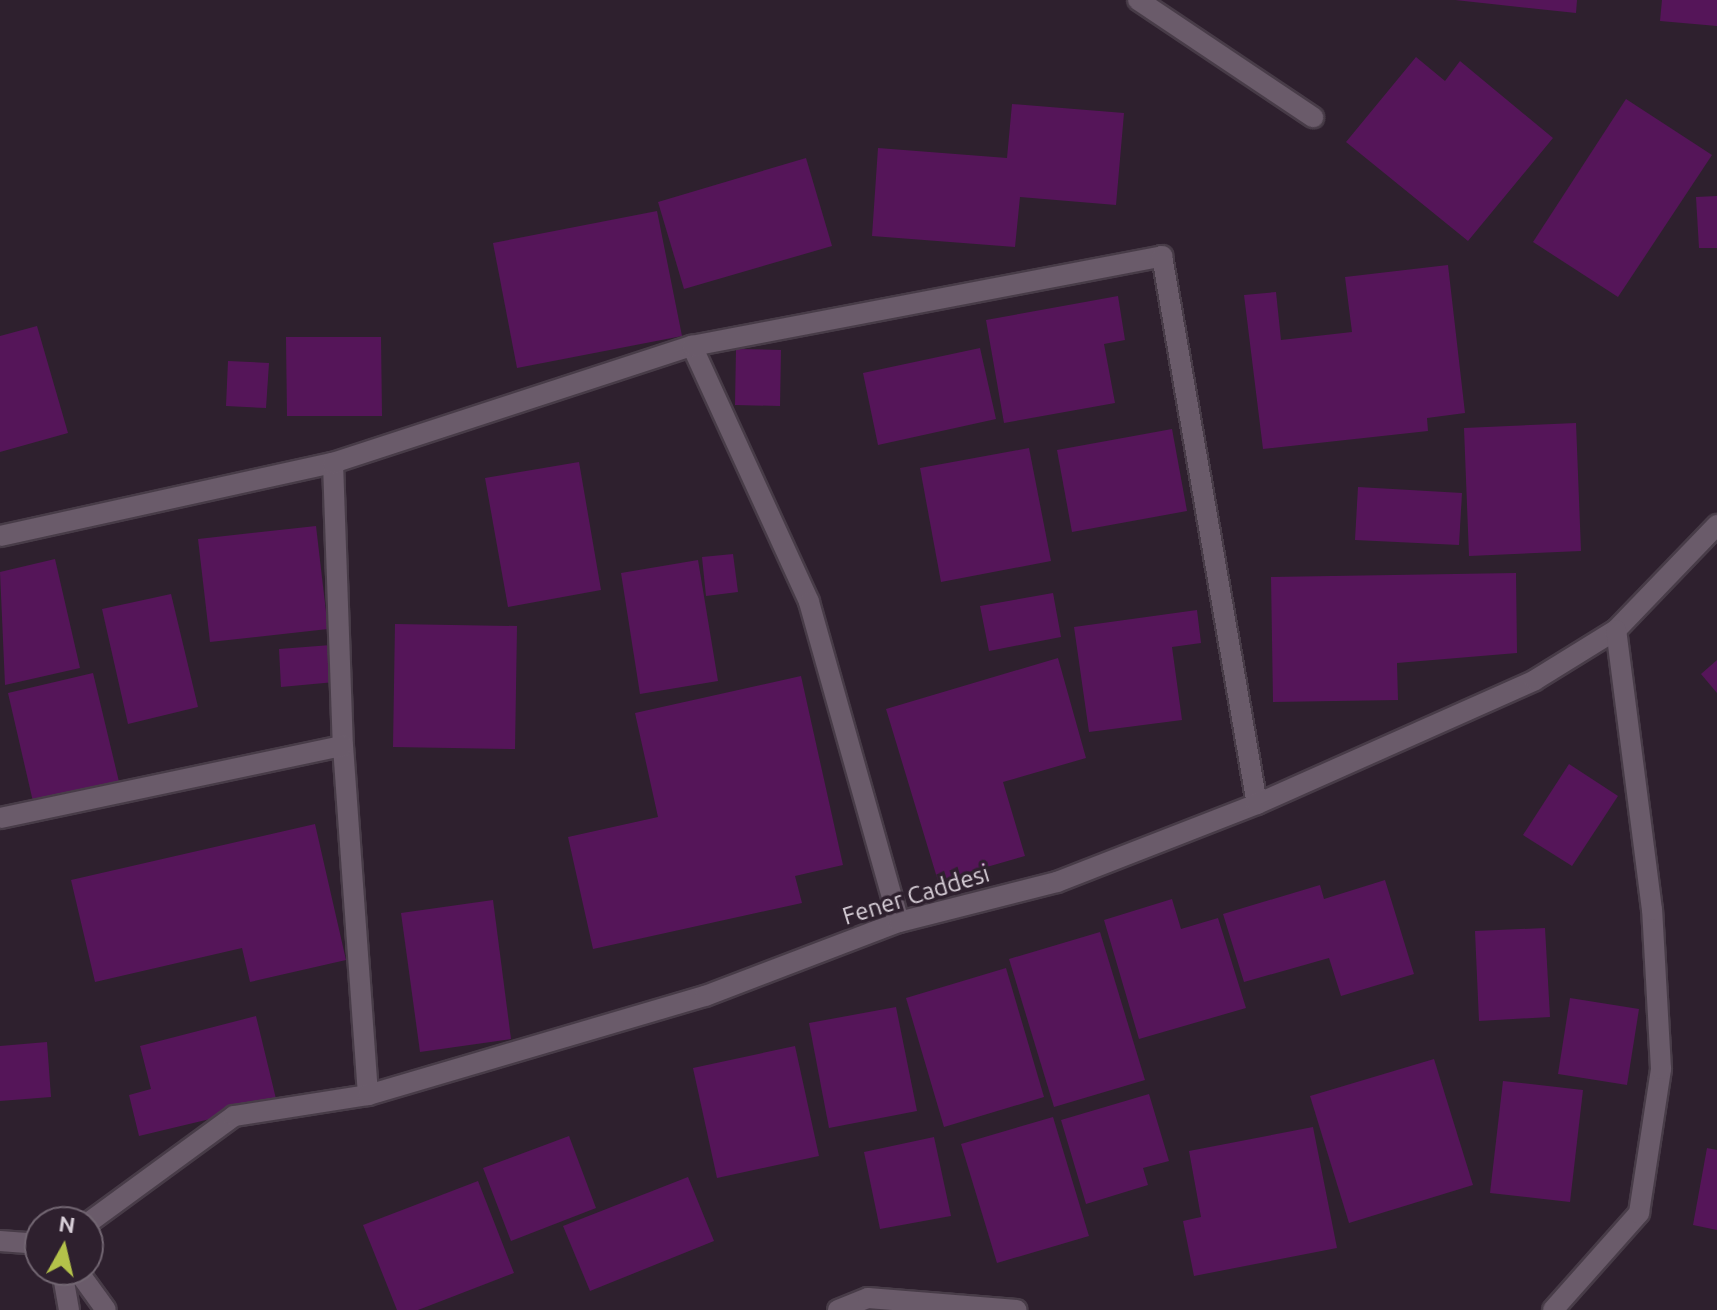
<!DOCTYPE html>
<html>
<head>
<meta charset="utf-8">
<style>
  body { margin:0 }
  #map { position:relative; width:1717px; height:1310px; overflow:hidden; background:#2e202e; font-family:Ubuntu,sans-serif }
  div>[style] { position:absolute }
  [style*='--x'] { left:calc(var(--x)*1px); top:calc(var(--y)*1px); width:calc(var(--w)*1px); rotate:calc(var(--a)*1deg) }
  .building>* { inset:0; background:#551559 }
  .roads { filter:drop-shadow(2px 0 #483c48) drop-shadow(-2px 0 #483c48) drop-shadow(0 2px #483c48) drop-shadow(0 -2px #483c48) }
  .minor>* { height:20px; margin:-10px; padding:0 10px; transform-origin:10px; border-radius:10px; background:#6a5b6a }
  span { translate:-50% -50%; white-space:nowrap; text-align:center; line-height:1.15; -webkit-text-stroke:7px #2e202e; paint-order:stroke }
  .street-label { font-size:24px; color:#d8cfd8 }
  .north { position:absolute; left:24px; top:1206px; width:80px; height:80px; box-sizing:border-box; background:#2e202e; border:2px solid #726672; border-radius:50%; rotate:8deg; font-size:22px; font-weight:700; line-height:32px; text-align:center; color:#d8cfd8 }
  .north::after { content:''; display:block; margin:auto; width:28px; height:36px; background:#b4c24a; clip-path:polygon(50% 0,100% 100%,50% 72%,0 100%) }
</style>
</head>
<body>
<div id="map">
  <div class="building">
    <div style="clip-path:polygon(1455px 0,1577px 0,1576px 13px)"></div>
    <div style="clip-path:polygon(1662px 0,1717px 0,1717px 26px,1660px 21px)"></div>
    <div style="clip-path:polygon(1416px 57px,1445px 81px,1460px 61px,1553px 138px,1468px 241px,1346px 142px)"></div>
    <div style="clip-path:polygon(1626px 99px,1712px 155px,1618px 297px,1533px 242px)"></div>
    <div style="clip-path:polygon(1012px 104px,1124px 113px,1116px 205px,1020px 197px,1015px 247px,872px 236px,878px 148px,1007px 158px)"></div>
    <div style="clip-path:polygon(806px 158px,832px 246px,684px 289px,658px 202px)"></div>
    <div style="clip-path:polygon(1717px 196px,1717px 248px,1699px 248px,1696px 197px)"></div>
    <div style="clip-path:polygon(657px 211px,682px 336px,517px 368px,493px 243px)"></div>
    <div style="clip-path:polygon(1448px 265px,1465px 413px,1427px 418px,1428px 431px,1263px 449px,1244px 295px,1276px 292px,1281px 340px,1352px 332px,1345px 277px)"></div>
    <div style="clip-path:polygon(1118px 296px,1125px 340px,1104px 344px,1115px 403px,1004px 423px,986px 320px)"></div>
    <div style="clip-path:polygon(37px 326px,68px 433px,0 452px,0 336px)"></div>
    <div style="clip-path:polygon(286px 337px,381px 337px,382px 416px,287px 416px)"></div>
    <div style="clip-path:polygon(980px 348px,996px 419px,878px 445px,863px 373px)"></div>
    <div style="clip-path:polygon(736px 349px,781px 350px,780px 406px,735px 405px)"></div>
    <div style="clip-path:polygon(228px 361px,269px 363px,266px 408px,226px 406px)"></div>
    <div style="clip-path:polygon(1576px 423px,1581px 551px,1469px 556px,1464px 428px)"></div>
    <div style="clip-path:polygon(1172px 429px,1187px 511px,1072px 532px,1057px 450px)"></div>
    <div style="clip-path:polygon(1029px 448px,1051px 561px,941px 582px,920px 468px)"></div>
    <div style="clip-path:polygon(579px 462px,601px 590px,508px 607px,485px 478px)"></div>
    <div style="clip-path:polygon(1358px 487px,1462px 493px,1459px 545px,1355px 540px)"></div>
    <div style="clip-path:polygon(316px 526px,328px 629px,210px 642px,198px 539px)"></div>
    <div style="clip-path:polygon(733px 554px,738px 592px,706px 596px,702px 557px)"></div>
    <div style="clip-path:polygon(55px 559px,80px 668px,5px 685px,0 572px)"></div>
    <div style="clip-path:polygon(698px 560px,718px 681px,640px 694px,621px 573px)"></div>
    <div style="clip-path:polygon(1516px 573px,1517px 653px,1397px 663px,1398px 700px,1273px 702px,1271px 577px)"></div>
    <div style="clip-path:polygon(1053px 593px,1061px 637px,989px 651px,980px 606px)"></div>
    <div style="clip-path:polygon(171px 594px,198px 707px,128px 724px,102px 609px)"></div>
    <div style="clip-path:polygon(1197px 610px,1201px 643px,1172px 647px,1182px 720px,1089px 732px,1074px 627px)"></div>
    <div style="clip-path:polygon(395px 624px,517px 626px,515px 749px,393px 747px)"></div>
    <div style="clip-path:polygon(331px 645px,335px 682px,281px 687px,279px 649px)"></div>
    <div style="clip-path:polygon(1058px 658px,1086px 758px,1003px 782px,1025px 856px,938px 881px,886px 709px)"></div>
    <div style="clip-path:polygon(1717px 660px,1717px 693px,1701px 674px)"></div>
    <div style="clip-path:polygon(93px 673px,120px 786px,34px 806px,8px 693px)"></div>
    <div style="clip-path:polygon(801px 676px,843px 865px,795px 876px,802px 903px,593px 949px,568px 837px,658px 817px,635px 713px)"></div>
    <div style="clip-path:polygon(1569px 764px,1618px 796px,1572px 866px,1523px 835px)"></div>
    <div style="clip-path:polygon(315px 824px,346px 960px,250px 982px,242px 948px,95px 982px,71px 880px)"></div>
    <div style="clip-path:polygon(1385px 880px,1414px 974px,1341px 996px,1329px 958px,1244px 982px,1223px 914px,1320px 885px,1324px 899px)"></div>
    <div style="clip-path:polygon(1172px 899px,1181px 929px,1218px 918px,1246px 1008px,1139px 1039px,1104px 920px)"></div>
    <div style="clip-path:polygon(493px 900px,511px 1039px,420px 1052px,401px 913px)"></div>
    <div style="clip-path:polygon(1545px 928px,1550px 1017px,1479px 1021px,1475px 931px)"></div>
    <div style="clip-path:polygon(1100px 932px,1145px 1080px,1054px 1107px,1009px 959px)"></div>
    <div style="clip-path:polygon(1006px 968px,1044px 1097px,944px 1127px,906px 998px)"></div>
    <div style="clip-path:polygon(1570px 998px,1639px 1009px,1627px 1085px,1558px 1074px)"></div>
    <div style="clip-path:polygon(896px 1007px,917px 1111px,829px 1128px,809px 1023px)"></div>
    <div style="clip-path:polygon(256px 1016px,277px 1103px,139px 1136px,129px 1095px,151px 1089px,140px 1046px)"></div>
    <div style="clip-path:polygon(47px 1042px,51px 1097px,0 1101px,0 1046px)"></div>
    <div style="clip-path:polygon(795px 1046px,819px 1156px,717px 1178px,693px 1068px)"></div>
    <div style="clip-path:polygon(1434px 1059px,1473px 1185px,1349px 1223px,1310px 1096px)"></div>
    <div style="clip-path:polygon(1503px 1081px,1583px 1090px,1570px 1202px,1490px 1193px)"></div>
    <div style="clip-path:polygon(1149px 1094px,1169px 1161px,1143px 1168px,1148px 1185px,1086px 1204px,1061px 1120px)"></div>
    <div style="clip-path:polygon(1053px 1117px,1089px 1236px,997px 1263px,961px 1144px)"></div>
    <div style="clip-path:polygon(1313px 1127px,1337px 1248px,1194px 1276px,1183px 1221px,1201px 1217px,1189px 1151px)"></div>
    <div style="clip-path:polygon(569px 1136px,596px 1208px,511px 1241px,483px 1168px)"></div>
    <div style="clip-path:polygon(934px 1137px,951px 1216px,880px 1229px,864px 1152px)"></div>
    <div style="clip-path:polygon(1707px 1148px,1717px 1150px,1717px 1230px,1693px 1225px)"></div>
    <div style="clip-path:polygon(688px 1177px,714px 1241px,590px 1291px,563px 1226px)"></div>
    <div style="clip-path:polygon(478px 1181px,514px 1273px,418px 1310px,397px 1310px,363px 1225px)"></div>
  </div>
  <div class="roads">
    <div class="minor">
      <div style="--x:1138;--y:0;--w:211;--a:33.8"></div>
      <div style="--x:692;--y:346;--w:281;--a:65.4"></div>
      <div style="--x:809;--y:602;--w:332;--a:74.3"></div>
      <div style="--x:333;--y:463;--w:283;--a:88"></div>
      <div style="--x:343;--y:746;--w:350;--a:85.9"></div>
      <div style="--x:0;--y:536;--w:341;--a:-12.4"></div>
      <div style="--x:333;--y:463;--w:378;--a:-18.1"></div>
      <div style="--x:692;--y:346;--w:479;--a:-10.8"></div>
      <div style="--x:1162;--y:256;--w:556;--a:80.17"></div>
      <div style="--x:0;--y:818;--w:350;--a:-11.9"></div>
      <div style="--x:88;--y:1223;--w:181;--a:-36.2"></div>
      <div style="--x:234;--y:1116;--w:136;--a:-8.9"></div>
      <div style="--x:368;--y:1095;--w:351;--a:-16.4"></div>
      <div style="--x:705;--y:996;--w:208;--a:-20.9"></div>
      <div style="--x:899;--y:922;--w:163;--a:-14.2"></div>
      <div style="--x:1057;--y:882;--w:215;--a:-21.3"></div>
      <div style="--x:1257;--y:804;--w:304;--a:-24"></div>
      <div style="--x:1535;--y:680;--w:95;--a:-31.7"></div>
      <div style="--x:1616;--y:630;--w:146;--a:-46.1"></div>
      <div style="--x:0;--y:1241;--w:40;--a:4.3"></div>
      <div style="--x:62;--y:1270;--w:41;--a:80.1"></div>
      <div style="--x:77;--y:1270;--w:49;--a:54.1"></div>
      <div style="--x:838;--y:1310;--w:32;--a:-22"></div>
      <div style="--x:868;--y:1298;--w:149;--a:4.6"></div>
      <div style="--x:1553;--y:1310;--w:130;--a:-48.4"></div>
      <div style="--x:1639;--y:1213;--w:146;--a:-81.3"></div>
      <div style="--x:1661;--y:1069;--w:159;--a:-93.2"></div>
      <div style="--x:1652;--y:910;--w:282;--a:-97.3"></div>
    </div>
  </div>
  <div class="street-label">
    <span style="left:916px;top:895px;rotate:-17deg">Fener Caddesi</span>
  </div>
  <div class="north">N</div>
</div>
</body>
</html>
